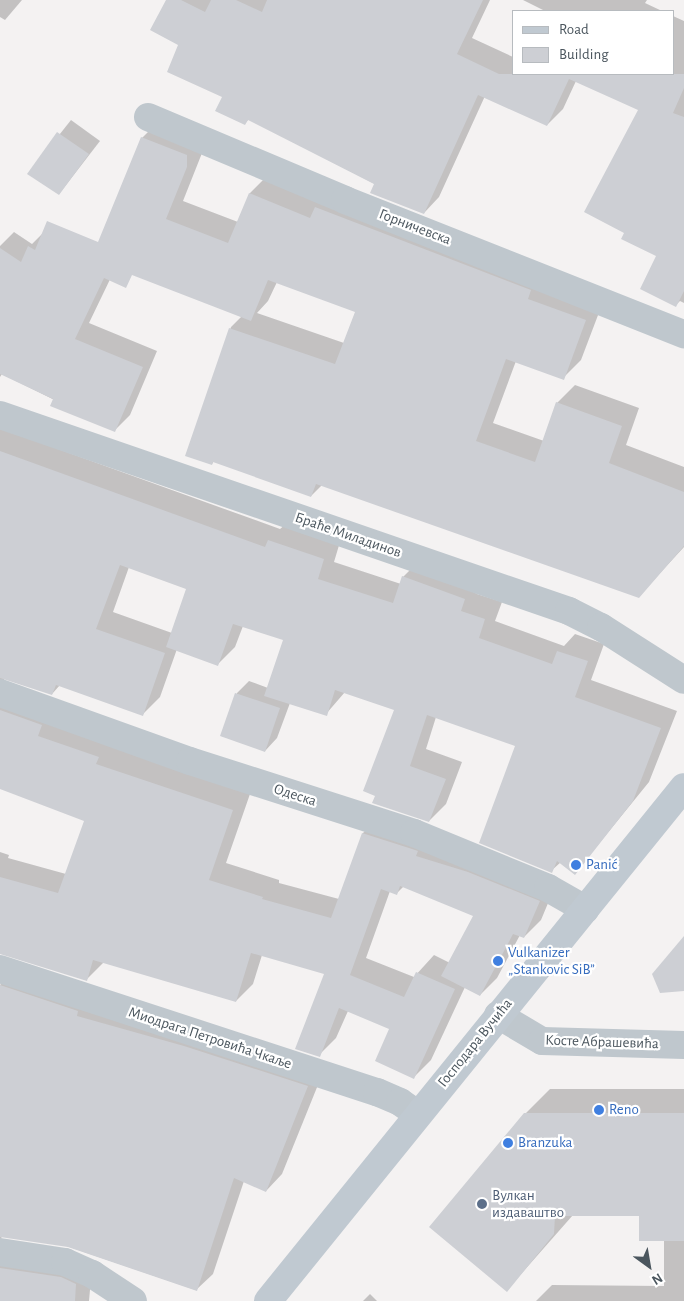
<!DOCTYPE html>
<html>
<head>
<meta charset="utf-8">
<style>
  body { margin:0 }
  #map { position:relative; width:684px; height:1301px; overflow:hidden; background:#f4f2f2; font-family:"Alegreya Sans",sans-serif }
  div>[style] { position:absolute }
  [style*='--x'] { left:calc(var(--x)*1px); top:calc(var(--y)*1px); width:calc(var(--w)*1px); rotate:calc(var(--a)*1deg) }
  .shadow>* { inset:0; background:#0003 }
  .building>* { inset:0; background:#cdcfd4 }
  .minor>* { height:28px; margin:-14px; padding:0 14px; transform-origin:14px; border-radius:14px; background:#bfc7cd }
  .secondary>* { height:28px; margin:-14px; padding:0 14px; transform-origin:14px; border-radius:14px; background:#c0c9d1 }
  .dots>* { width:14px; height:14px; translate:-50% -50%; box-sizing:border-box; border:2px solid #fff; border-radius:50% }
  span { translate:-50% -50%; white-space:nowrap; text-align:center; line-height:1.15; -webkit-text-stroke:4.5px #fff; paint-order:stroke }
  .street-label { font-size:15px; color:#4b565e }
  .shop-label { font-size:15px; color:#366cbe }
  .left { translate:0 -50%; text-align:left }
  .service-label { font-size:15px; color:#4e5e75 }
  .legend { position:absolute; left:512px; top:10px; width:162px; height:65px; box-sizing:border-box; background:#fff; border:1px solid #b7bbbf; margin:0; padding:6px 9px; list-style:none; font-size:15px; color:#4b565e }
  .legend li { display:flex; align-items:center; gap:10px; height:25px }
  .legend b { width:25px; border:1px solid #b7bbbf }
  .north { position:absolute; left:624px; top:1241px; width:50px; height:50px; -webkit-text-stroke:4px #fff; paint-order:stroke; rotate:148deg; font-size:14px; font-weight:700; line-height:20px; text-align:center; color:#4b565e }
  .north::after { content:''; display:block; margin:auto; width:18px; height:22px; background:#4b565e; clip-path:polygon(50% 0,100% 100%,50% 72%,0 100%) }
</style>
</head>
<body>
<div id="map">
  <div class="shadow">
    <div style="clip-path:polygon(0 0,22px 0,5px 20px,0 17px)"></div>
    <div style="clip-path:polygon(167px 0,490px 0,472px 38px,513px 57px,513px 74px,673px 74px,673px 16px,684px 21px,684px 303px,680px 301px,676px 305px,658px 256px,626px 232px,640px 109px,576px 81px,563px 109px,547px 125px,485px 96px,439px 197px,424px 213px,375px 184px,249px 119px,245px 123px,179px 45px)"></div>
    <div style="clip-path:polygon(523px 0,647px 0,645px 3px,662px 11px,545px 11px)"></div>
    <div style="clip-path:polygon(71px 120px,100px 141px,59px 194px,29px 173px)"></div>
    <div style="clip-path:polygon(evenodd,160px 120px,204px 148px,183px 201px,238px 222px,250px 193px,268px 175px,603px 302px,581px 360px,563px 378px,516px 361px,493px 423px,544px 441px,557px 403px,575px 385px,639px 408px,626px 445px,684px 467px,684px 547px,639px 596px,322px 485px,311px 496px,214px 461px,212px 464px,186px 455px,231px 327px,242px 316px,151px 281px,142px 138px,160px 120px,277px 282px,356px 311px,344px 343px,257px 313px,268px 301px,277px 282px)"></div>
    <div style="clip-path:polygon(14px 232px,32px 244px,44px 232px,115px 269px,89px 323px,157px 351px,130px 415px,115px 430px,2px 374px,0 377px,0 246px)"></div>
    <div style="clip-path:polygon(evenodd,0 428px,280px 529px,286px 524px,340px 542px,334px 562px,401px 584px,403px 577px,420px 560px,477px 594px,502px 602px,495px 621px,564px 646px,575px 634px,604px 644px,591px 680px,677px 711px,649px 782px,575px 873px,561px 862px,551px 871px,517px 745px,436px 717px,426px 749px,462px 762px,446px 804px,429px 821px,374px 802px,396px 709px,345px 692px,326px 714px,290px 703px,277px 738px,265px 751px,222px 736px,237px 693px,249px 681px,268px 688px,285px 639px,243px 626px,235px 647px,218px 664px,177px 649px,160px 697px,143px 714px,60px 685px,52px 694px,4px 678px,5px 687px,250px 794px,226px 863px,279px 880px,279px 883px,339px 899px,363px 833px,380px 816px,556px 884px,541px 920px,524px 937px,520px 935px,497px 978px,480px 995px,465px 987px,431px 1060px,414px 1077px,391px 1028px,348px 1011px,336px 1038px,319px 1055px,326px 973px,262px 955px,253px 984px,236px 1001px,104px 962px,87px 979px,0 942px,0 852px,9px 855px,8px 858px,66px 874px,86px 820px,0 787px,0 428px,129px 567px,188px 589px,172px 633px,113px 612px,129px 567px,0 428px,404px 886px,475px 916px,450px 963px,434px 955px,414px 977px,366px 958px,390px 891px,397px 893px,404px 886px)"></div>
    <div style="clip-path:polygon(16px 969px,324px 1070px,282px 1174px,266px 1191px,244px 1181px,213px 1274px,196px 1290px,37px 1236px,2px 1235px,1px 1240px,92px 1268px,89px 1301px,0 1301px,0 985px)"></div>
    <div style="clip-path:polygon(550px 1089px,684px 1089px,684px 1301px,477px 1301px,536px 1301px,552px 1285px,664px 1286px,664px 1240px,641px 1214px,573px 1215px,507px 1290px,525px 1114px)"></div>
    <div style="clip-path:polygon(370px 1294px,377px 1301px,363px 1301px)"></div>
  </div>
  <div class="building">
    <div style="clip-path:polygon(166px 0,181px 0,205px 12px,211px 0,236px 0,262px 12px,267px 0,483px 0,457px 54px,499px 74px,684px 74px,684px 88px,673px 113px,684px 117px,684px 291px,676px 307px,640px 289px,656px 256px,621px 239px,624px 233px,584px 212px,638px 110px,569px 79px,547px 126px,478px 95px,424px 214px,370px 193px,374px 184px,248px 120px,245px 125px,215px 111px,222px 97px,167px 72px,178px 45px,150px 30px)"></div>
    <div style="clip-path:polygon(57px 132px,89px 154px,59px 195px,27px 174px)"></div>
    <div style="clip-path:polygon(141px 137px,187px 155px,187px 167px,166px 219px,228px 243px,249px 193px,310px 218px,315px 207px,531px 290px,528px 299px,586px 320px,564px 380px,506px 359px,476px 441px,535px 462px,556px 402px,622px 426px,609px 463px,684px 492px,684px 546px,639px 598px,316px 484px,311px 497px,213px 462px,212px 465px,185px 456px,229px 328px,335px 364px,355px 312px,268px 280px,251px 321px,132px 275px,126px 288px,104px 278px,75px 339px,143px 367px,115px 432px,50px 406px,53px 399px,0 374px,0 248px,21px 262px,28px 246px,35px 250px,47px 221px,98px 242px)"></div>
    <div style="clip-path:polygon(0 451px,265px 547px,268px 540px,324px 559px,318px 579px,393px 603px,402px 576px,465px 599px,461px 611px,485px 619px,479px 638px,552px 664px,557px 651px,588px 661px,575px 697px,661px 728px,633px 801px,575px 875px,557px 861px,552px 873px,479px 843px,515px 746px,427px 715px,410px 766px,446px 779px,429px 822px,372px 803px,375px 796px,363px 791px,394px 710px,335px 690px,327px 716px,264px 696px,283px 640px,233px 624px,218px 666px,166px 647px,186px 589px,120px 565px,96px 629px,165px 653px,143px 716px,56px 685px,52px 695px,0 678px)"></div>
    <div style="clip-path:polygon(235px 693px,280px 708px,265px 752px,220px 736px)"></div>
    <div style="clip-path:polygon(0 710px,42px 725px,38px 736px,99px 757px,96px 764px,233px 810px,209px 880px,263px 897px,262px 899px,331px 918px,362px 833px,409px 848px,418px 851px,416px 856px,468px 872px,540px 901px,524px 938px,513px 934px,480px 996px,441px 976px,473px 916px,400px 886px,397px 895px,381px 889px,350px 975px,404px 997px,416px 972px,455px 989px,414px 1079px,375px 1061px,389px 1029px,339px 1008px,320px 1057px,295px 1049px,324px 974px,251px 953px,236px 1002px,93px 960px,87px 981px,0 954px,0 877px,58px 893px,84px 821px,0 789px)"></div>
    <div style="clip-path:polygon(684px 936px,684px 991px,660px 993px,652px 974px)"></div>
    <div style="clip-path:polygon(0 985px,78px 1011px,77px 1016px,184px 1046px,308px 1086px,266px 1192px,234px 1178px,197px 1291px,68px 1247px,0 1237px)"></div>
    <div style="clip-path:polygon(524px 1113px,684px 1113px,684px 1241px,639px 1241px,639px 1216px,555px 1216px,554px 1234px,507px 1292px,429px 1227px)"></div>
    <div style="clip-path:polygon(0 1268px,61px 1277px,76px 1284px,75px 1301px,0 1301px)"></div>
  </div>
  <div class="minor">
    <div style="--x:148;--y:117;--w:214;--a:22.8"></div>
    <div style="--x:345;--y:200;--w:365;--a:21.6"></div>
    <div style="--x:0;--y:415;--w:602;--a:19.01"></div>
    <div style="--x:569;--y:611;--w:36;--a:27"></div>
    <div style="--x:601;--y:627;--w:98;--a:32.6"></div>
    <div style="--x:0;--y:693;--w:202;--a:19.7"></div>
    <div style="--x:190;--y:761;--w:235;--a:17.8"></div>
    <div style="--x:414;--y:833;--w:145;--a:22.3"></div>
    <div style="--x:548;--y:888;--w:43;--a:29.6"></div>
    <div style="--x:0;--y:969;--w:397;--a:18.1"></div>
    <div style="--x:377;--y:1092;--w:25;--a:23"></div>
    <div style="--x:400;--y:1102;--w:21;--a:35"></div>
    <div style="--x:498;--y:1015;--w:51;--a:30.6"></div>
    <div style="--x:542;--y:1041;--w:142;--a:1.6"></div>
    <div style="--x:0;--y:1252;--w:66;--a:8.7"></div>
    <div style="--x:65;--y:1262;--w:30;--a:24"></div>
    <div style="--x:92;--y:1274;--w:49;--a:33.4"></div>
  </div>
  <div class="secondary">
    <div style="--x:268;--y:1301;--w:661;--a:-51.02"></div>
  </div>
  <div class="dots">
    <div style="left:576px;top:865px;background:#3f7fe0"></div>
    <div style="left:498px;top:961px;background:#3f7fe0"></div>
    <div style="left:599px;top:1110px;background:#3f7fe0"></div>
    <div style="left:508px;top:1143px;background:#3f7fe0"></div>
    <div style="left:482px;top:1204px;background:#5c6f8a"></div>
  </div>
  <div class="street-label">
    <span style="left:415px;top:227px;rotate:21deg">Горничевска</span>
    <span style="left:348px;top:535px;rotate:19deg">Браће Миладинов</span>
    <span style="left:295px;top:795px;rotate:18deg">Одеска</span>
    <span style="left:210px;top:1038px;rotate:18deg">Миодрага Петровића Чкаље</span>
    <span style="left:602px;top:1042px;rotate:2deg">Косте Абрашевића</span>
    <span style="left:475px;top:1043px;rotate:-51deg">Господара Вучића</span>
  </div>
  <div class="shop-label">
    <span class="left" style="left:586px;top:865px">Panić</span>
    <span class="left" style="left:508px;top:961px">Vulkanizer<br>„Stankovic SiB”</span>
    <span class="left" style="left:609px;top:1110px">Reno</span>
    <span class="left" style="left:518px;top:1143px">Branzuka</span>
  </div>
  <div class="service-label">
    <span class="left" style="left:492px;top:1204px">Вулкан<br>издаваштво</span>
  </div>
  <ul class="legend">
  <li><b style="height:6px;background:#c0c9d1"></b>Road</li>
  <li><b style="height:14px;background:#cdcfd4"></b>Building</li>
  </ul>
  <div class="north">N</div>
</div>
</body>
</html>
